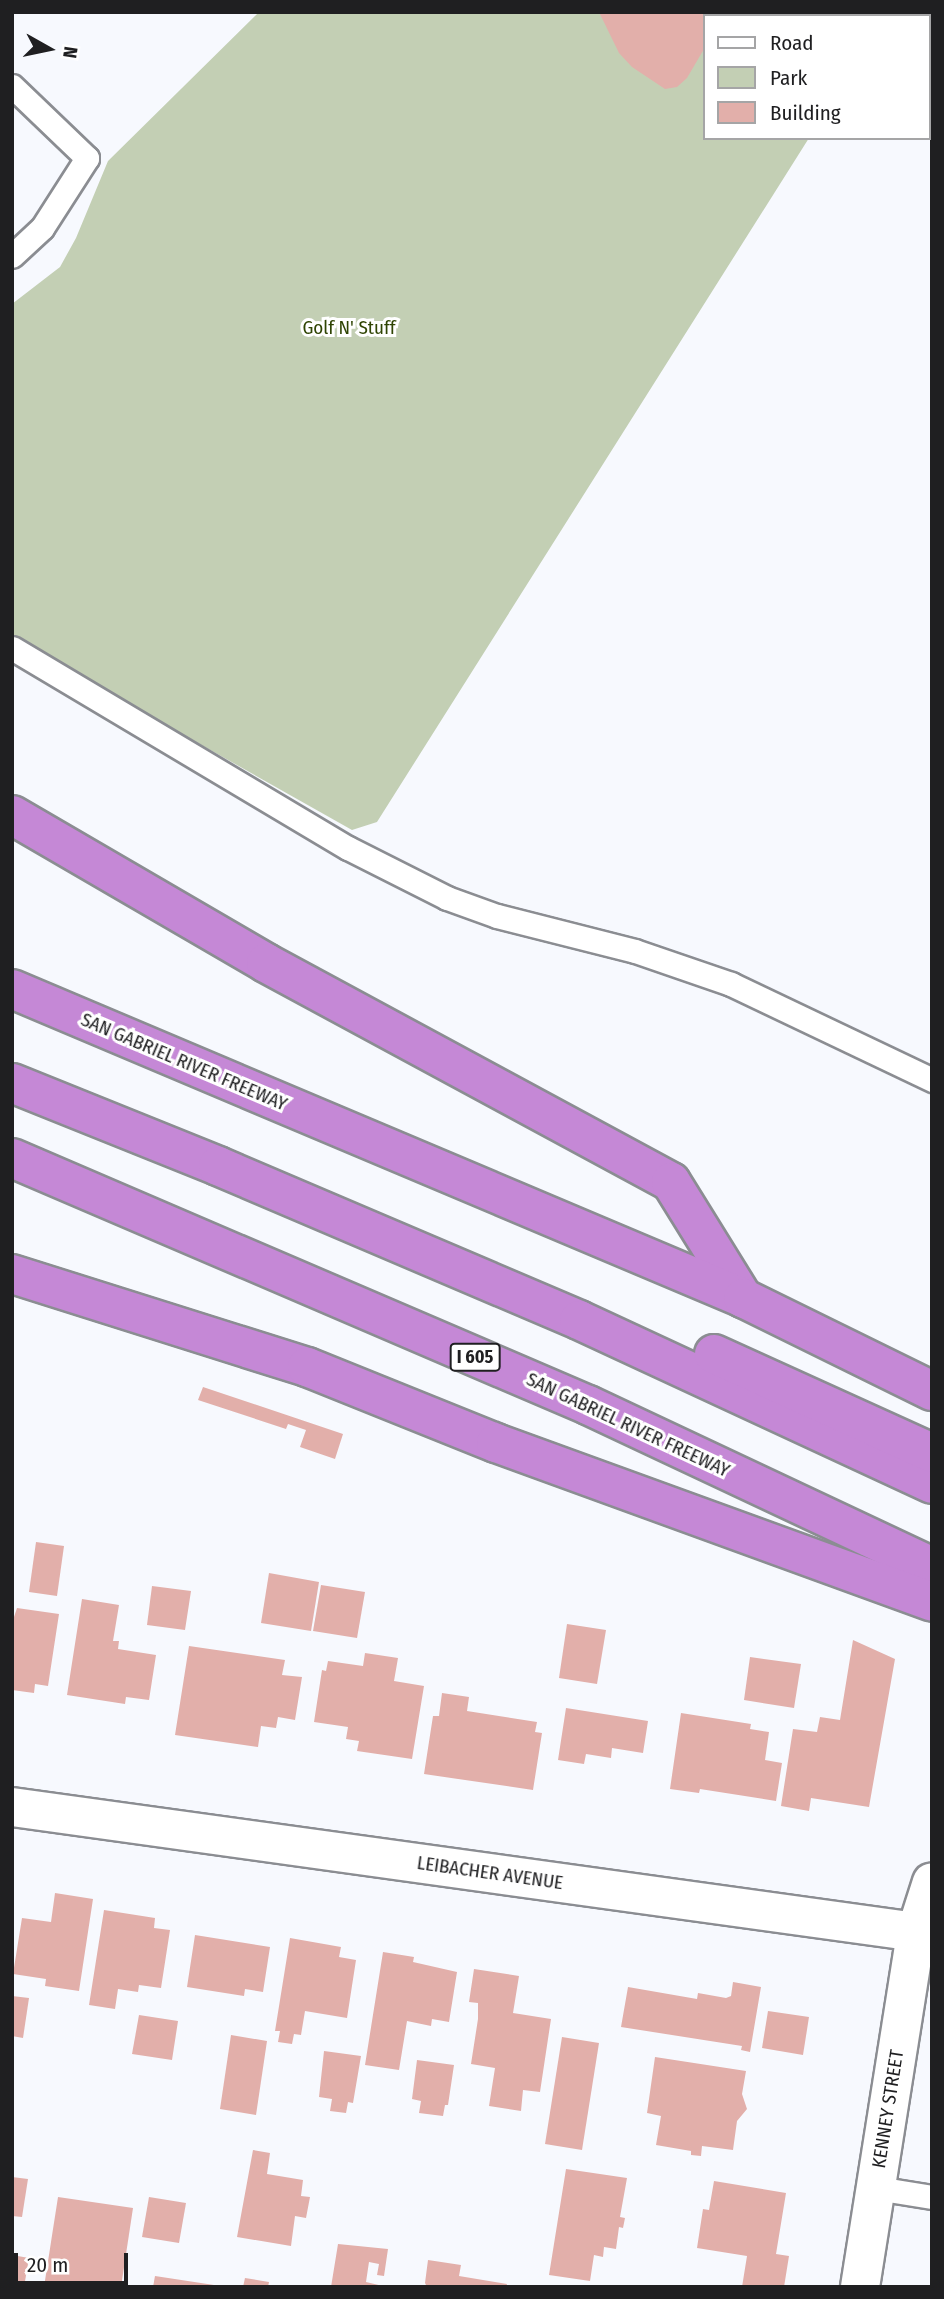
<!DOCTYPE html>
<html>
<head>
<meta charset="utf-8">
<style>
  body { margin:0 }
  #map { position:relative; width:944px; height:2299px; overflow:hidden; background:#f7f9fe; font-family:"Fira Sans Condensed",sans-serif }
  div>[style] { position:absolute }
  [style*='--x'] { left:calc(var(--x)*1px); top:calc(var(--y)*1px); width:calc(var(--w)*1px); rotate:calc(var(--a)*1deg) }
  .green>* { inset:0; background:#c3cfb4 }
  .building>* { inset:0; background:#e2afaa }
  .roads { filter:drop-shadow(2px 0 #8b8d92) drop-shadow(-2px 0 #8b8d92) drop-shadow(0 2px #8b8d92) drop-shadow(0 -2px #8b8d92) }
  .service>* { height:23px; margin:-11.5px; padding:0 11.5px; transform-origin:11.5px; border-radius:11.5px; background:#fff }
  .minor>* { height:38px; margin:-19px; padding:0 19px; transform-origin:19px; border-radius:19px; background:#fff }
  .motorway>* { height:38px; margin:-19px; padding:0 19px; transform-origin:19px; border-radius:19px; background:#c588d6 }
  span { translate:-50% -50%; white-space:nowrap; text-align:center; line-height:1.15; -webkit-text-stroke:6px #fff; paint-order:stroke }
  .shield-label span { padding:2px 5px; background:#fff; border:2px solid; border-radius:5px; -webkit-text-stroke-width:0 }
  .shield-label { font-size:18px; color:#1f1f21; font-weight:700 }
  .park-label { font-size:19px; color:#2f4403 }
  .street-label { font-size:19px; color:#1f1f21 }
  .frame { position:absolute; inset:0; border:14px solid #1f1f21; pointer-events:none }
  .legend { position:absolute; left:703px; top:14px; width:228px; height:126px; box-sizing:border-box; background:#fff; border:2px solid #a5a5a6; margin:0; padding:9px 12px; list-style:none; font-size:21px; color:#1f1f21 }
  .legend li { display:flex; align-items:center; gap:14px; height:35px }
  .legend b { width:35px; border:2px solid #a5a5a6 }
  .north { position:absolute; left:14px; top:14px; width:70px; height:70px; -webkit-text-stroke:5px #fff; paint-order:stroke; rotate:99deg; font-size:19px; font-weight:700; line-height:28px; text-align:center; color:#1f1f21 }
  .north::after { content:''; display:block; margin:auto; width:24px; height:32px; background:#1f1f21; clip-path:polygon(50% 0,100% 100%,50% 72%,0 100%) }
  .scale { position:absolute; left:14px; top:2253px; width:114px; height:32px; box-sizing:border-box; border:4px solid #1f1f21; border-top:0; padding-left:9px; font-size:21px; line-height:24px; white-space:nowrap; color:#1f1f21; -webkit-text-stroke:5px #fff; paint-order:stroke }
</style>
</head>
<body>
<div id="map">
  <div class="green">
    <div style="clip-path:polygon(259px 12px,886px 12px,884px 16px,704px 16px,704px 138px,809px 138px,377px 822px,352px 830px,12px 638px,12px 304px,60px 267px,76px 238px,108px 161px)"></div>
  </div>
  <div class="building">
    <div style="clip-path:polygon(599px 12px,752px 12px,750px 16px,704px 16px,704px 49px,687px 78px,677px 87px,665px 89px,632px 67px,619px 53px)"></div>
    <div style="clip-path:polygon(843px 12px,884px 12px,882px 16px,840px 16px)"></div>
    <div style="clip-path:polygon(203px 1387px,343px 1434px,335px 1459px,300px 1447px,306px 1430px,288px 1424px,286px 1429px,198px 1400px)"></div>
    <div style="clip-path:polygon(36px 1542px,64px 1546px,57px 1596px,29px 1592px)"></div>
    <div style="clip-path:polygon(269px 1573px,319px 1582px,311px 1631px,261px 1623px)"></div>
    <div style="clip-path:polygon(321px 1585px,365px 1592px,357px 1638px,313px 1631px)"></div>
    <div style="clip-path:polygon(152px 1586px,191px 1591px,185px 1630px,147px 1625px)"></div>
    <div style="clip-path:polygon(82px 1599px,119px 1605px,113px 1641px,119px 1641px,118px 1649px,156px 1655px,149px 1700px,126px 1697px,125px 1704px,67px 1695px)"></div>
    <div style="clip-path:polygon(17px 1608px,59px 1614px,48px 1686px,35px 1684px,34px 1693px,12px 1690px,12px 1623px)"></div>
    <div style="clip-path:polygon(567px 1624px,606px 1630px,597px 1684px,559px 1678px)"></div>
    <div style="clip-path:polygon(853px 1640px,895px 1659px,869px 1807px,811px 1798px,809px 1811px,781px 1806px,793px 1729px,817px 1732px,820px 1717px,840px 1720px)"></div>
    <div style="clip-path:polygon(189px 1646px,285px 1660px,282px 1675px,302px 1677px,295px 1720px,278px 1717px,276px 1728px,261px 1726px,258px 1747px,175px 1735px)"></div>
    <div style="clip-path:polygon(365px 1653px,398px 1658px,394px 1681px,424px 1686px,412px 1759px,357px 1751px,359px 1741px,346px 1739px,348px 1727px,314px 1722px,322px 1670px,326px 1671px,328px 1661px,363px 1666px)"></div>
    <div style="clip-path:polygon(750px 1657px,801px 1664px,794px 1708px,744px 1700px)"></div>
    <div style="clip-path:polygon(442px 1693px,469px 1697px,467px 1711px,537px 1722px,535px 1732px,542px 1733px,533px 1790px,424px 1774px,433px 1716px,439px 1716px)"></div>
    <div style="clip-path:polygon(566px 1708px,648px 1721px,643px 1753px,612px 1748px,611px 1758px,586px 1754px,584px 1764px,558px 1760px)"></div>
    <div style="clip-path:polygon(681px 1713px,751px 1724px,750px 1729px,769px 1732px,765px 1760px,782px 1763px,776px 1801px,700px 1789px,699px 1793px,670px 1789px)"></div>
    <div style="clip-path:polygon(55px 1893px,93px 1899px,79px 1991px,45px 1986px,46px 1979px,13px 1974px,22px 1918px,51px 1922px)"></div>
    <div style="clip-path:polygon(104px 1910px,155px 1918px,154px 1928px,170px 1930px,161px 1988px,139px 1985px,138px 1992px,118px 1989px,115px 2009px,89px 2005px)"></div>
    <div style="clip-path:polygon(195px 1935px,270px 1947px,263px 1992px,245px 1989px,244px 1996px,187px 1987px)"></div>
    <div style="clip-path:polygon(290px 1938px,341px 1947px,339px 1957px,356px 1960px,347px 2018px,305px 2011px,301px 2035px,294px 2034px,292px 2044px,278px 2042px,280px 2031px,275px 2031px)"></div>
    <div style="clip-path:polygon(383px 1952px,414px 1957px,413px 1962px,457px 1972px,449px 2022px,432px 2019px,431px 2026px,407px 2021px,399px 2070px,365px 2065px)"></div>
    <div style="clip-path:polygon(474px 1969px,519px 1976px,513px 2013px,551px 2019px,540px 2092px,523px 2090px,521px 2111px,489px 2106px,495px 2068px,471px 2064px,478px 2019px,478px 2003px,469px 2002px)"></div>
    <div style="clip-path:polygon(733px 1982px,761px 1987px,750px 2052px,741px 2050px,742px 2046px,621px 2027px,628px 1987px,697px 1999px,698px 1993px,726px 1998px,731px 1996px)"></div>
    <div style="clip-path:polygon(12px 1996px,29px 1998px,23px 2038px,12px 2036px)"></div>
    <div style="clip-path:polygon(768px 2011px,809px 2017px,803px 2055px,762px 2048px)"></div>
    <div style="clip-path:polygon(139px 2015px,178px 2021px,172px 2060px,132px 2054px)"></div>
    <div style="clip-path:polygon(231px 2035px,267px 2041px,256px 2115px,220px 2109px)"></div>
    <div style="clip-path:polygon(562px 2037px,599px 2043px,582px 2150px,545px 2144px)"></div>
    <div style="clip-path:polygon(324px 2051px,361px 2056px,353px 2103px,348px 2102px,346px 2113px,330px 2111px,332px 2099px,319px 2097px)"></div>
    <div style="clip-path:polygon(655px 2057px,746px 2071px,742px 2094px,747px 2109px,737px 2121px,733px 2150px,702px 2146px,701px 2156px,691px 2155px,691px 2151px,656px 2145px,661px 2116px,647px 2113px)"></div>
    <div style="clip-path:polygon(417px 2060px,454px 2065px,448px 2105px,445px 2105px,443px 2116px,419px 2113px,421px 2101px,412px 2099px)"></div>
    <div style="clip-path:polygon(253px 2150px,270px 2153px,267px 2174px,303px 2180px,301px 2196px,310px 2197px,306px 2218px,295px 2216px,291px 2246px,237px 2237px)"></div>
    <div style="clip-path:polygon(566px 2169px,627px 2178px,620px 2217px,625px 2218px,623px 2228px,619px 2227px,616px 2249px,604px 2247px,603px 2257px,594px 2255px,590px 2281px,549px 2275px)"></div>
    <div style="clip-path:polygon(12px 2177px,28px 2179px,22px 2217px,12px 2216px)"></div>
    <div style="clip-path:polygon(714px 2181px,786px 2193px,776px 2254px,789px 2256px,784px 2287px,742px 2287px,747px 2256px,697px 2248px,703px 2209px,709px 2210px)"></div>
    <div style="clip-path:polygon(58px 2197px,133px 2208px,121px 2287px,44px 2287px)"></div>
    <div style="clip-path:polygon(149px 2197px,186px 2203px,179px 2243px,142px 2237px)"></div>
    <div style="clip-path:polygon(338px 2244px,388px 2249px,384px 2276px,377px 2275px,379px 2264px,369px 2262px,366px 2282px,387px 2287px,331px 2287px)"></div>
    <div style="clip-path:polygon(12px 2255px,29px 2258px,24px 2287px,12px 2287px)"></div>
    <div style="clip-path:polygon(428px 2260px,461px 2265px,459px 2276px,507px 2284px,506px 2287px,427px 2287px,425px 2283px)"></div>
    <div style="clip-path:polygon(155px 2276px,214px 2285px,214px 2287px,153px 2287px)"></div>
    <div style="clip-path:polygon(245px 2278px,269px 2282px,268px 2287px,243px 2287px)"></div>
  </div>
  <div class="roads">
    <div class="service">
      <div style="--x:12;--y:86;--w:104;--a:43.8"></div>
      <div style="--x:87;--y:158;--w:83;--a:122.7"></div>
      <div style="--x:42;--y:228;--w:41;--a:137"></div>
      <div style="--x:12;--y:648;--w:391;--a:30.8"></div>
      <div style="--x:348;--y:848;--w:111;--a:26.8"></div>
      <div style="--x:447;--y:898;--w:53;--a:19.8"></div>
      <div style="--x:497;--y:916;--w:142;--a:14.2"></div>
      <div style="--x:635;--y:951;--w:102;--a:19"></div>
      <div style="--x:731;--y:984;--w:223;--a:25.5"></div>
      <div style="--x:876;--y:2188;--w:57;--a:9.1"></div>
    </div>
    <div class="minor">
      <div style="--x:12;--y:1807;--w:913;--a:7.87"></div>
      <div style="--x:916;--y:1932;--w:52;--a:-72.3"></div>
      <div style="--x:860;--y:2287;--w:359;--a:-81"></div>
    </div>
    <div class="motorway">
      <div style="--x:12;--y:815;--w:294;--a:30.2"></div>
      <div style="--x:266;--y:963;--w:460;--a:28.4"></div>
      <div style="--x:671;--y:1182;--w:137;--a:58.2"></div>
      <div style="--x:12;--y:989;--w:794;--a:22.91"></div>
      <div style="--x:743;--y:1298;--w:211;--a:26.2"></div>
      <div style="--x:12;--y:1083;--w:222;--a:21.9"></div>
      <div style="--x:218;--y:1166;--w:392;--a:23.1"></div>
      <div style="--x:579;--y:1320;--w:389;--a:24.9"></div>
      <div style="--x:12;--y:1158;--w:627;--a:23.21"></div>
      <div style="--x:588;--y:1405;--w:380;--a:25.2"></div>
      <div style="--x:12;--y:1274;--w:309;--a:17.5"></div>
      <div style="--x:307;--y:1367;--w:204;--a:21.9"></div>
      <div style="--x:496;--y:1443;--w:464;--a:20"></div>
      <div style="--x:714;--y:1354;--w:239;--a:24.4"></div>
    </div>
  </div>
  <div class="shield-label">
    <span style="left:475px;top:1357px">I 605</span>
  </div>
  <div class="park-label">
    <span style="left:349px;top:328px">Golf N' Stuff</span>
  </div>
  <div class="street-label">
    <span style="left:184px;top:1062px;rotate:23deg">SAN GABRIEL RIVER FREEWAY</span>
    <span style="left:628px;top:1425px;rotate:25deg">SAN GABRIEL RIVER FREEWAY</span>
    <span style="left:490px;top:1873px;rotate:8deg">LEIBACHER AVENUE</span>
    <span style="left:888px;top:2109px;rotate:-81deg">KENNEY STREET</span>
  </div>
  <div class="frame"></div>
  <ul class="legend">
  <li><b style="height:9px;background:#fff"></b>Road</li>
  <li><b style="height:19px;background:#c3cfb4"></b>Park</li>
  <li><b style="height:19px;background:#e2afaa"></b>Building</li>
  </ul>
  <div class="north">N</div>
  <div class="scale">20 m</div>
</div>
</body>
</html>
